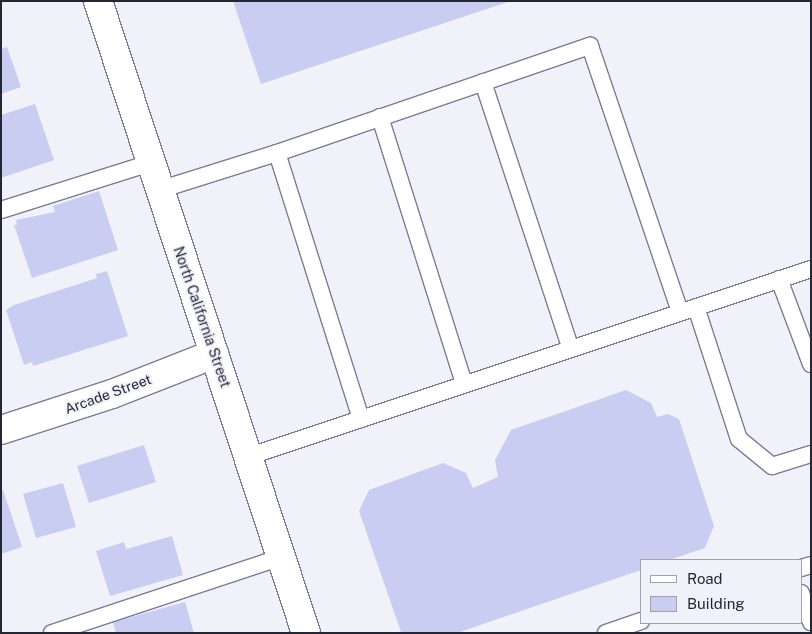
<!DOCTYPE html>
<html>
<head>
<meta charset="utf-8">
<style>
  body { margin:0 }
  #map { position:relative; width:812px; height:634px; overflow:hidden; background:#f1f2f9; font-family:"Public Sans",sans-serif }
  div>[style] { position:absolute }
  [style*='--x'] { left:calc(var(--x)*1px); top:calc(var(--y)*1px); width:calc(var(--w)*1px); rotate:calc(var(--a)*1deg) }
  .building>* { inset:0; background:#c9cdf1 }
  .roads { filter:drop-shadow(1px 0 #797b9c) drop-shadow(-1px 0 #797b9c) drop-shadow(0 1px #797b9c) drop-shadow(0 -1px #797b9c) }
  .lane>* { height:16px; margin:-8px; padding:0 8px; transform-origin:8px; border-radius:8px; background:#fff }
  .street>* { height:28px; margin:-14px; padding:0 14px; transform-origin:14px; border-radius:14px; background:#fff }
  .secondary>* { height:28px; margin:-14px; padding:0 14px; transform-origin:14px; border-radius:14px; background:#fff }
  span { translate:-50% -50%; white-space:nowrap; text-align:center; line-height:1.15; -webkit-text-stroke:4px #f1f2f9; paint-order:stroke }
  .street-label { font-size:14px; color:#252634 }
  .frame { position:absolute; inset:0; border:2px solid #252634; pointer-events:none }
  .legend { position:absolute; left:640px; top:559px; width:162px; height:65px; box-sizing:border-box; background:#f1f2f9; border:1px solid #9fa0aa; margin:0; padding:6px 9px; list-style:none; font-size:15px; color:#252634 }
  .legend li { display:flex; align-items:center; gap:10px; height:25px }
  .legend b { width:25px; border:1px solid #9fa0aa }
</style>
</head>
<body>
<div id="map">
  <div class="building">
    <div style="clip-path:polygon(233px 1px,508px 1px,508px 2px,261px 84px)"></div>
    <div style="clip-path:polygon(7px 47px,21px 87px,1px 94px,1px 49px)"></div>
    <div style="clip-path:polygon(35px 104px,54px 160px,1px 178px,1px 115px)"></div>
    <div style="clip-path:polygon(99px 191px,118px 250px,32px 278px,14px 225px,17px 225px,16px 220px,55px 212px,53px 206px)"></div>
    <div style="clip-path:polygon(107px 271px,128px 336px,33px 366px,32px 362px,24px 365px,6px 310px,14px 305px,97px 278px,96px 274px)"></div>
    <div style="clip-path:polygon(626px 390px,651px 403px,657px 417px,668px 414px,679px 419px,714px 526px,705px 548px,669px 560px,641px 560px,641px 570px,457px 633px,401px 632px,359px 511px,369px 490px,443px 463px,466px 473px,473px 488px,498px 477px,495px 460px,511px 430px)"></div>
    <div style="clip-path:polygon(144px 445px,156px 482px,89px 503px,77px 466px)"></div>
    <div style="clip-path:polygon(63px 483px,76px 527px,36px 538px,23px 494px)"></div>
    <div style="clip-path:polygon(3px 490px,22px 547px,1px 554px,1px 491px)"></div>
    <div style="clip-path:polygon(172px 536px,183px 575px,110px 596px,96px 551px,124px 542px,126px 549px)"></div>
    <div style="clip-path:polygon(185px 602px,194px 633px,116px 633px,113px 622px)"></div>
  </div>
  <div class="roads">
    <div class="lane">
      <div style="--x:483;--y:82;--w:281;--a:71.8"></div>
      <div style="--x:380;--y:117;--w:280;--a:72.5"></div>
      <div style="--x:159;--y:190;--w:124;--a:-17.4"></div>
      <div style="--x:1;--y:210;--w:156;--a:-17.5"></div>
      <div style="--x:779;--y:279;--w:91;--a:69.4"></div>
      <div style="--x:696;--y:307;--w:139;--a:72"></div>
      <div style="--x:739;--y:439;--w:43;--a:39.3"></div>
      <div style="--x:772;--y:466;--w:41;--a:-17.1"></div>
      <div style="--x:361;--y:419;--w:279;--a:-107.5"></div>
      <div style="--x:277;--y:153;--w:331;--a:-18.9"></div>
      <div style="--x:590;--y:46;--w:281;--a:71.3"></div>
      <div style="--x:250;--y:456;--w:591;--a:-18.43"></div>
      <div style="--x:801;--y:568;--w:10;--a:-17"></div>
      <div style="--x:801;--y:593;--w:31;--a:71"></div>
      <div style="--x:52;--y:633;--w:242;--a:-18.3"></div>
      <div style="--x:606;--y:633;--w:37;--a:-19"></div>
    </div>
    <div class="street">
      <div style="--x:1;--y:430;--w:117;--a:-18"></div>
      <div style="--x:112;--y:394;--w:110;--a:-21.4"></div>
    </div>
    <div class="secondary">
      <div style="--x:98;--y:1;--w:665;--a:71.78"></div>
    </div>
  </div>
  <div class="street-label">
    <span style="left:202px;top:317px;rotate:71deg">North California Street</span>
    <span style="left:108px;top:394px;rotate:-20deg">Arcade Street</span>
  </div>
  <div class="frame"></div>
  <ul class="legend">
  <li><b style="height:6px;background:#fff"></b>Road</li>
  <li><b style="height:14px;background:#c9cdf1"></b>Building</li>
  </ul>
</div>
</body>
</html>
